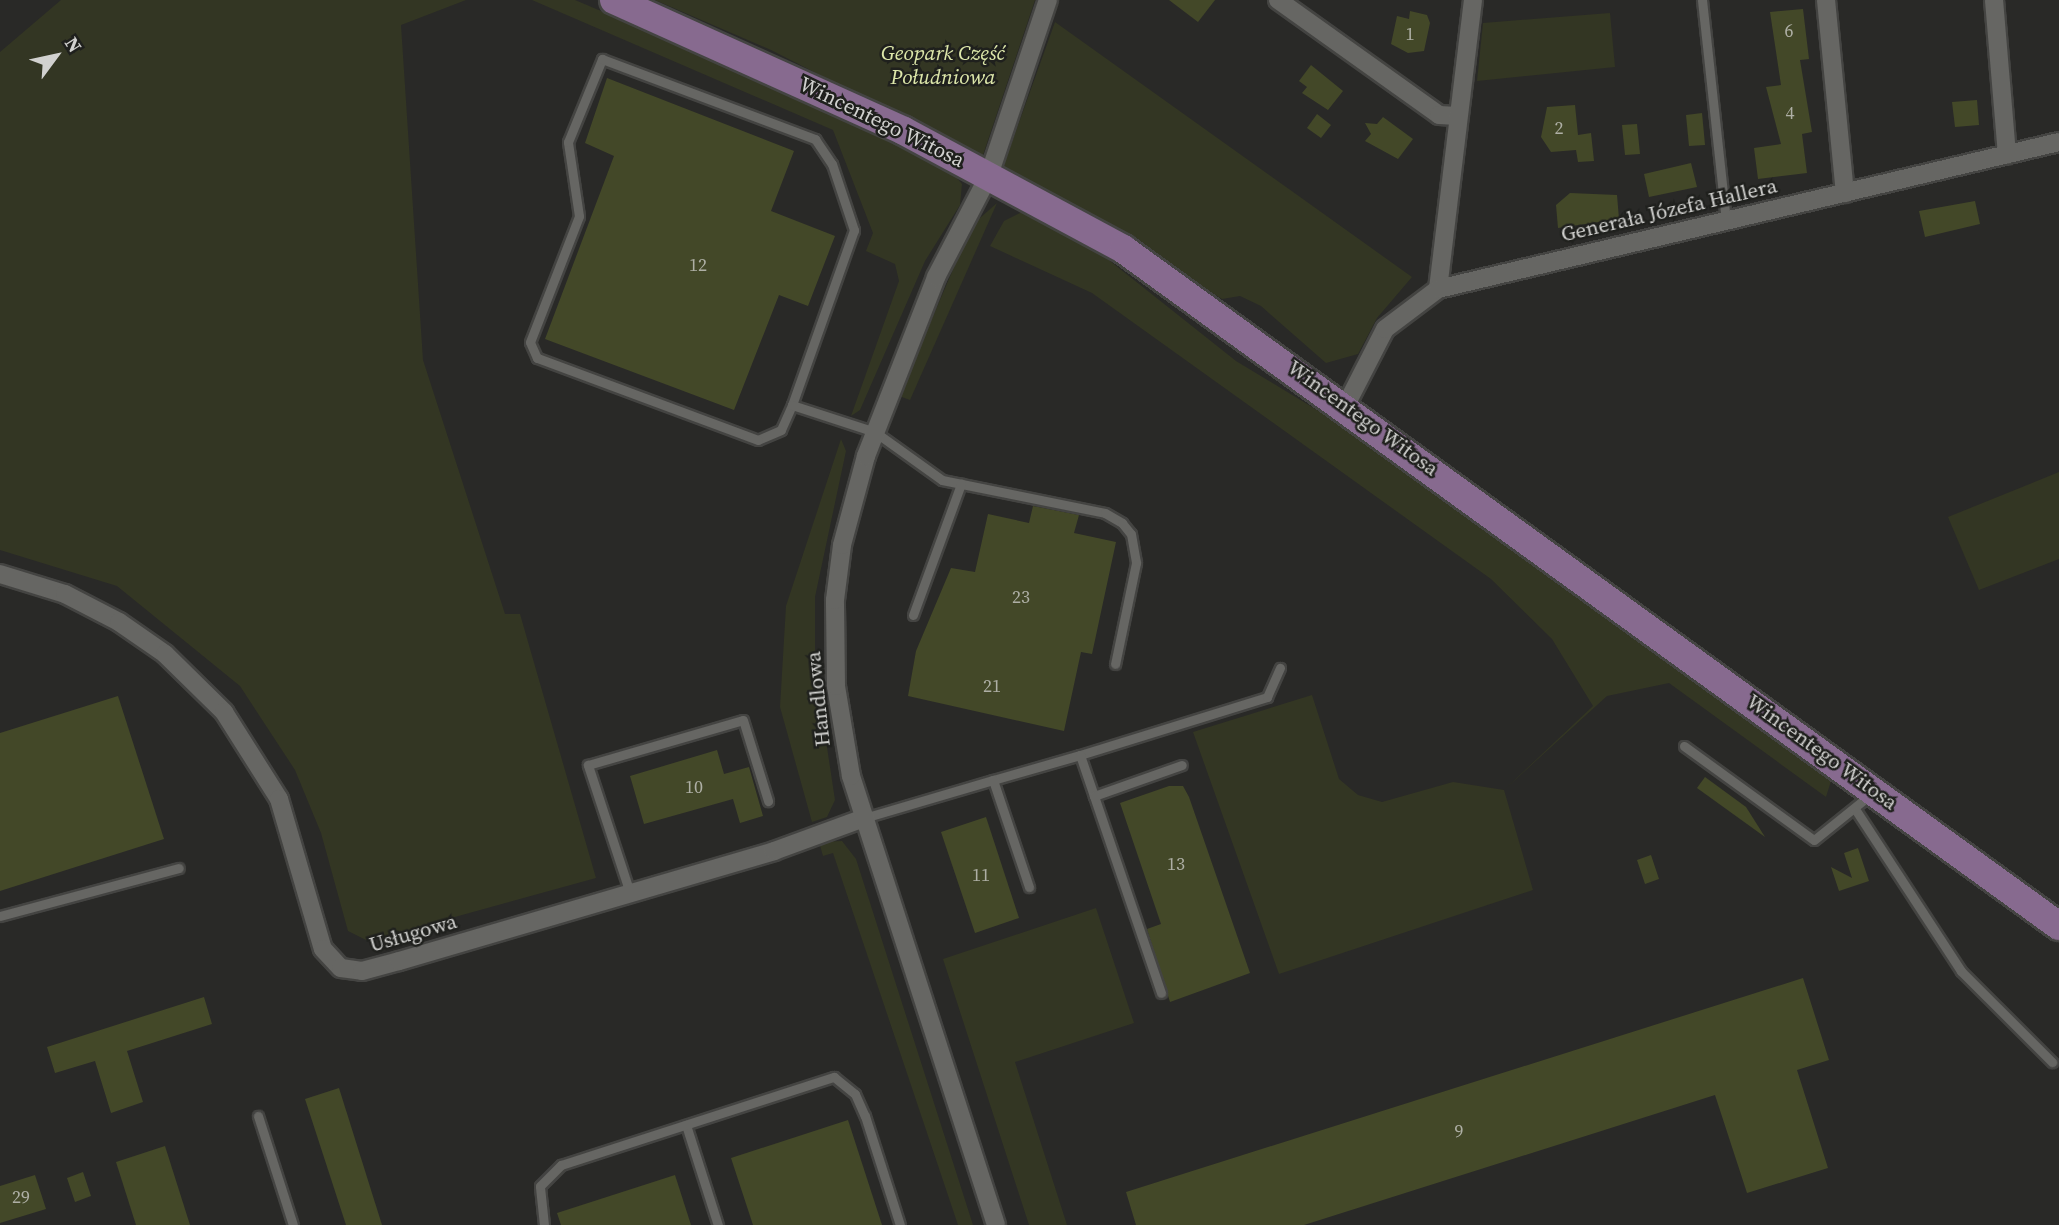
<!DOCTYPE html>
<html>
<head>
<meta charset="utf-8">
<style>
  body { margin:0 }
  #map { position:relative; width:2059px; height:1225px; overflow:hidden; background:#292927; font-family:"Source Serif 4",serif }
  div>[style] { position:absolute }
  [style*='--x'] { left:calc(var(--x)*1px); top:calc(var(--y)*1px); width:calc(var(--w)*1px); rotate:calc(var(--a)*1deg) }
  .green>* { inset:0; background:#333623 }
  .building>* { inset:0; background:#434828 }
  .roads { filter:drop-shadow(2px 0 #444442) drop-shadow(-2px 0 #444442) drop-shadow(0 2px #444442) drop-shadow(0 -2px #444442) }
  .lane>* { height:9px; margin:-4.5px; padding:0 4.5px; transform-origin:4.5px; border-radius:4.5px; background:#666663 }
  .street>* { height:18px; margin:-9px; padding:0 9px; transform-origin:9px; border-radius:9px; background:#666663 }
  .primary>* { height:28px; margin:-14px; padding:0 14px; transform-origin:14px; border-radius:14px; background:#876a8f }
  span { translate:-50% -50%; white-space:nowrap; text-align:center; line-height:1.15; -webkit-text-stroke:5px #1f201d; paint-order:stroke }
  .number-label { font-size:18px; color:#aeafa5 }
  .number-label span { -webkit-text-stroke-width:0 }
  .park-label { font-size:21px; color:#dde7aa; font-style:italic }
  .street-label { font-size:21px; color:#d1d1cf }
  .north { position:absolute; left:21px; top:21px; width:70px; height:70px; -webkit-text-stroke:5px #1f201d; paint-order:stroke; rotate:57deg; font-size:19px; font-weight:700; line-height:28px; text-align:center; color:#d1d1cf }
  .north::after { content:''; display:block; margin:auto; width:24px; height:32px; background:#d1d1cf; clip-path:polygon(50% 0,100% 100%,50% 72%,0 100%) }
</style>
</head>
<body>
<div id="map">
  <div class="green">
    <div style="clip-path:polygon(61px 0,466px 0,401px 25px,423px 360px,505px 614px,520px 614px,596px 878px,368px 941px,348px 931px,321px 833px,295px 770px,240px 686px,117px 586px,0 550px,0 52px)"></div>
    <div style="clip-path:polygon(532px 0,575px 0,844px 114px,950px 170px,962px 184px,960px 205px,925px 261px,860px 410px,851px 416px,899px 281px,895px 264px,866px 251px,873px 233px,833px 130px)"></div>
    <div style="clip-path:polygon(655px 0,1035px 0,982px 158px,771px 50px)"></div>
    <div style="clip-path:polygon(1610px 13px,1615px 67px,1477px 81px,1483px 23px)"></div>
    <div style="clip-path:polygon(1055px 22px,1412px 277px,1377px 318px,1358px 354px,1326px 363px,1261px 306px,1240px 296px,1222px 299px,1003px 167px)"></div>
    <div style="clip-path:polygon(997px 203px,910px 400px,899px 396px,972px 225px)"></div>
    <div style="clip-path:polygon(1022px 212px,1105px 257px,1236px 361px,1383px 450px,1831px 781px,1826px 797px,1669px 683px,1607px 696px,1504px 790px,1533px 890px,1279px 974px,1193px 732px,1312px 695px,1339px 779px,1358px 795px,1382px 802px,1453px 782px,1504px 790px,1593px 706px,1552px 639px,1491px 579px,1092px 293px,990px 246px,1004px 221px)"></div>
    <div style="clip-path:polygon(841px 439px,846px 451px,815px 597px,815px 668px,835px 800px,827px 817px,812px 822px,780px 707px,786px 606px)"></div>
    <div style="clip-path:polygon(2059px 472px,2059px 559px,1979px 590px,1948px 517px)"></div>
    <div style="clip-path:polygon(842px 841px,856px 859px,973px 1225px,958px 1225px,833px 853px,823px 856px,819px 842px)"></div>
    <div style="clip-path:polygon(1096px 908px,1134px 1023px,1015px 1062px,1067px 1225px,1029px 1225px,943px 959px)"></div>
  </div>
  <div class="building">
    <div style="clip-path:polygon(1169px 0,1215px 0,1198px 22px)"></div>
    <div style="clip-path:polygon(1803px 9px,1809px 59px,1800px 60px,1812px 132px,1802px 134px,1807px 173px,1758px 179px,1754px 148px,1781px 144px,1766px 87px,1781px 85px,1770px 12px)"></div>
    <div style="clip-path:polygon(1410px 11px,1427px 15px,1430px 23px,1424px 51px,1408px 53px,1391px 44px,1397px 16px,1409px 19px)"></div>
    <div style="clip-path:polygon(1311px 65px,1343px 91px,1328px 110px,1302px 93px,1307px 87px,1299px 81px)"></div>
    <div style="clip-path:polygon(607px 78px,794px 151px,771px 211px,835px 236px,808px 306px,779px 295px,734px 410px,545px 339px,614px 156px,585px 143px)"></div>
    <div style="clip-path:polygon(1977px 100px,1979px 125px,1955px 127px,1952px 102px)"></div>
    <div style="clip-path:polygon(1575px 105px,1578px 135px,1591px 133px,1594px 161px,1578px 162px,1576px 150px,1551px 152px,1541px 137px,1547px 107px)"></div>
    <div style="clip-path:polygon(1702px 113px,1705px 145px,1689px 146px,1686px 115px)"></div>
    <div style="clip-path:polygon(1317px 114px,1331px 125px,1321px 138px,1307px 128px)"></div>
    <div style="clip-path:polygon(1383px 117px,1413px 139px,1398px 159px,1365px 141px,1371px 134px,1365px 123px,1377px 124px)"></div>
    <div style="clip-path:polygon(1637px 124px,1640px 154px,1625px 155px,1622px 125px)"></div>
    <div style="clip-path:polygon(1691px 163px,1697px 187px,1649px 197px,1644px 174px)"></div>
    <div style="clip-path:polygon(1570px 193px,1617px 195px,1619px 219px,1558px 228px,1556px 205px)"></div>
    <div style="clip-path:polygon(1975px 201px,1980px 224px,1925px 237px,1919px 211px)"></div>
    <div style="clip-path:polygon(1033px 506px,1079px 515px,1074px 533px,1116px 542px,1092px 654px,1081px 652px,1064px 731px,908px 696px,916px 651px,951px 568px,975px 572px,988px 514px,1029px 523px)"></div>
    <div style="clip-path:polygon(118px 696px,164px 839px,0 891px,0 733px)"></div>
    <div style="clip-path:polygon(717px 750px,724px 774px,749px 767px,763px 816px,740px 823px,733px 799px,644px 824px,630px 776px)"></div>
    <div style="clip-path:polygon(1705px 777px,1746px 807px,1765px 837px,1697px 788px)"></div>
    <div style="clip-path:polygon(1169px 786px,1183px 786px,1189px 797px,1250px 973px,1170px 1002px,1147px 929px,1161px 924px,1120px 803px)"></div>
    <div style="clip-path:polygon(986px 817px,1019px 918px,975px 933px,941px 832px)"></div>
    <div style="clip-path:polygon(1858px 848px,1869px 881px,1839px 891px,1831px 867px,1852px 878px,1844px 853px)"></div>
    <div style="clip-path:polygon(1651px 855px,1659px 879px,1645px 884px,1637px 860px)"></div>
    <div style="clip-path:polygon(1803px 978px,1829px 1060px,1797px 1070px,1828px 1168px,1747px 1193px,1715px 1095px,1304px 1225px,1136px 1225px,1126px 1192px)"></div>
    <div style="clip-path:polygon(204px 997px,212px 1024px,127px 1051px,143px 1102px,111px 1113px,95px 1061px,55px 1073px,47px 1047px)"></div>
    <div style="clip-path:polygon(339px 1088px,382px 1225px,346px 1225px,305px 1099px)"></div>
    <div style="clip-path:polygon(848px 1120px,882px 1225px,753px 1225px,731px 1158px)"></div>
    <div style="clip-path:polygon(165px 1146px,190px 1225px,136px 1225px,116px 1162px)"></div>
    <div style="clip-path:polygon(83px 1172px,91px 1196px,75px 1202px,67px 1178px)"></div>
    <div style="clip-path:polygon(35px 1175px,46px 1209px,0 1223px,0 1186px)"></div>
    <div style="clip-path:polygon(675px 1175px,691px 1225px,561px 1225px,557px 1213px)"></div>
  </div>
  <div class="roads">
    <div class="lane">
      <div style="--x:1702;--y:0;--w:221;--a:83.8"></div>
      <div style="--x:792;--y:405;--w:27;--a:114"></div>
      <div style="--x:781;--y:430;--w:25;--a:157"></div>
      <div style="--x:758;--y:440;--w:236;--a:-159.6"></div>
      <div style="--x:537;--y:358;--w:17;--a:-114"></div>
      <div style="--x:530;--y:342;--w:135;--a:-68.7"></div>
      <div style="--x:579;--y:216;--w:75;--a:-98.5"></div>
      <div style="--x:568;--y:142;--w:90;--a:-67.7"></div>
      <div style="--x:602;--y:59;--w:228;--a:20.6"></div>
      <div style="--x:815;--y:139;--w:30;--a:56"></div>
      <div style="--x:832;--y:164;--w:70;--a:71.6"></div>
      <div style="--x:854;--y:230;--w:186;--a:109.5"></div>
      <div style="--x:792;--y:405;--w:87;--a:18"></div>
      <div style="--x:875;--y:432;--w:82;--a:35.6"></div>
      <div style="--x:942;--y:480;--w:166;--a:11.4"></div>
      <div style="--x:1105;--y:513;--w:20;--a:30"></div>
      <div style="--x:1122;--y:523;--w:14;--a:51"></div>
      <div style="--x:1131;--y:534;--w:29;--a:80"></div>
      <div style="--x:1136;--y:563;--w:103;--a:101.7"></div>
      <div style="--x:913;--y:615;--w:140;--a:-69.9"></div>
      <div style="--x:1684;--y:746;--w:160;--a:35.9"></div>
      <div style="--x:1814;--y:840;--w:73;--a:-38.9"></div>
      <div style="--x:1080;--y:755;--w:196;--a:-17.2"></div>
      <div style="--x:1267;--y:697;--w:32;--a:-66"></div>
      <div style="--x:993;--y:780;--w:91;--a:-16"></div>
      <div style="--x:1080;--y:755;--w:43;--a:71.1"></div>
      <div style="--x:1094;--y:796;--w:93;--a:-19.4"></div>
      <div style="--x:1094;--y:796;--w:208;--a:71.2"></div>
      <div style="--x:1857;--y:812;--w:190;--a:56.8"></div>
      <div style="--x:1961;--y:971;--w:129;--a:45"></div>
      <div style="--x:864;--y:818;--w:134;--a:-16.4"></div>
      <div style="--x:993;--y:780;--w:113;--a:71.4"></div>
      <div style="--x:630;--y:893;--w:135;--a:-108.2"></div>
      <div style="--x:588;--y:765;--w:161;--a:-16.2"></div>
      <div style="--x:743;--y:720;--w:85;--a:72.8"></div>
      <div style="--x:0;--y:916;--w:185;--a:-15"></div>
      <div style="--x:258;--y:1116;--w:114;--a:72.2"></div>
      <div style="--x:686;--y:1125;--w:105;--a:72.3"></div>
      <div style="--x:544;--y:1225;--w:39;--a:-96"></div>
      <div style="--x:540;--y:1186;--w:30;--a:-45"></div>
      <div style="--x:561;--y:1165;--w:287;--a:-17.9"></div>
      <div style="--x:834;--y:1077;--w:27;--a:39"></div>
      <div style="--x:855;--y:1094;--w:24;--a:66"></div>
      <div style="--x:865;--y:1116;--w:114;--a:72.2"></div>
    </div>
    <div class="street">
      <div style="--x:1278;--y:0;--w:198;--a:35.5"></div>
      <div style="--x:1439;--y:115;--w:19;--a:3"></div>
      <div style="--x:1826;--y:0;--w:194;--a:84.4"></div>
      <div style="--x:1994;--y:0;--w:155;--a:85.2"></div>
      <div style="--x:1438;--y:289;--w:291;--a:-83.1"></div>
      <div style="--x:1346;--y:405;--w:85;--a:-62.8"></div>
      <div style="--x:1385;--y:329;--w:66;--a:-37"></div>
      <div style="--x:1438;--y:289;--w:638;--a:-13.32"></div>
      <div style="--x:0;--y:574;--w:68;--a:17.1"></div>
      <div style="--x:65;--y:594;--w:61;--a:27.4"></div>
      <div style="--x:119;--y:622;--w:56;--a:34.8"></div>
      <div style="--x:165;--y:654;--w:83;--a:44.5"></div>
      <div style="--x:224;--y:712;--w:103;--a:57.7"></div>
      <div style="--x:279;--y:799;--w:156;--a:73.7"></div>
      <div style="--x:323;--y:949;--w:26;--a:47"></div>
      <div style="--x:341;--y:968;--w:21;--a:8"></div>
      <div style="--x:362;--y:971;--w:38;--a:-15"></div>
      <div style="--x:399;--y:961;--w:391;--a:-16.3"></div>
      <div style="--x:774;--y:851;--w:96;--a:-20.1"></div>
      <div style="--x:996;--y:1225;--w:472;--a:-107.9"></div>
      <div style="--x:851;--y:776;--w:91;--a:-99.5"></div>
      <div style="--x:836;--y:686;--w:86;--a:-90.7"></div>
      <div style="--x:835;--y:600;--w:55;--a:-82.7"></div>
      <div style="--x:842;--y:545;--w:92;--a:-74.9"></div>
      <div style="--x:866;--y:456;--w:192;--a:-68.6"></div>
      <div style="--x:936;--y:277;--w:115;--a:-62.5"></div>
      <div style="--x:989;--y:175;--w:185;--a:-71.4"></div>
    </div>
    <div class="primary">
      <div style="--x:614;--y:0;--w:318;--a:24.3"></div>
      <div style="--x:904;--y:131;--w:249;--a:28.3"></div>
      <div style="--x:1123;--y:249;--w:1155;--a:35.88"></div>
    </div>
  </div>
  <div class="number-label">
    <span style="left:1789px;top:31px">6</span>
    <span style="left:1410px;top:34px">1</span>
    <span style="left:1790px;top:113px">4</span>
    <span style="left:1559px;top:128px">2</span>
    <span style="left:698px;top:265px">12</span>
    <span style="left:1021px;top:597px">23</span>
    <span style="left:992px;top:686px">21</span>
    <span style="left:694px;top:787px">10</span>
    <span style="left:1176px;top:864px">13</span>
    <span style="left:981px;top:875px">11</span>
    <span style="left:1459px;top:1131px">9</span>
    <span style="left:21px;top:1197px">29</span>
  </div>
  <div class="park-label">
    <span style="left:943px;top:65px">Geopark Część<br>Południowa</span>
  </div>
  <div class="street-label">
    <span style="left:882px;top:122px;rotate:26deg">Wincentego Witosa</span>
    <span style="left:1669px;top:210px;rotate:-13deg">Generała Józefa Hallera</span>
    <span style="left:1363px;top:418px;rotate:36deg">Wincentego Witosa</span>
    <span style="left:818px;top:699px;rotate:-96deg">Handlowa</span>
    <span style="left:1822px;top:752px;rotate:36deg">Wincentego Witosa</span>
    <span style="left:413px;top:933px;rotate:-16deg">Usługowa</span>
  </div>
  <div class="north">N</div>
</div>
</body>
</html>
